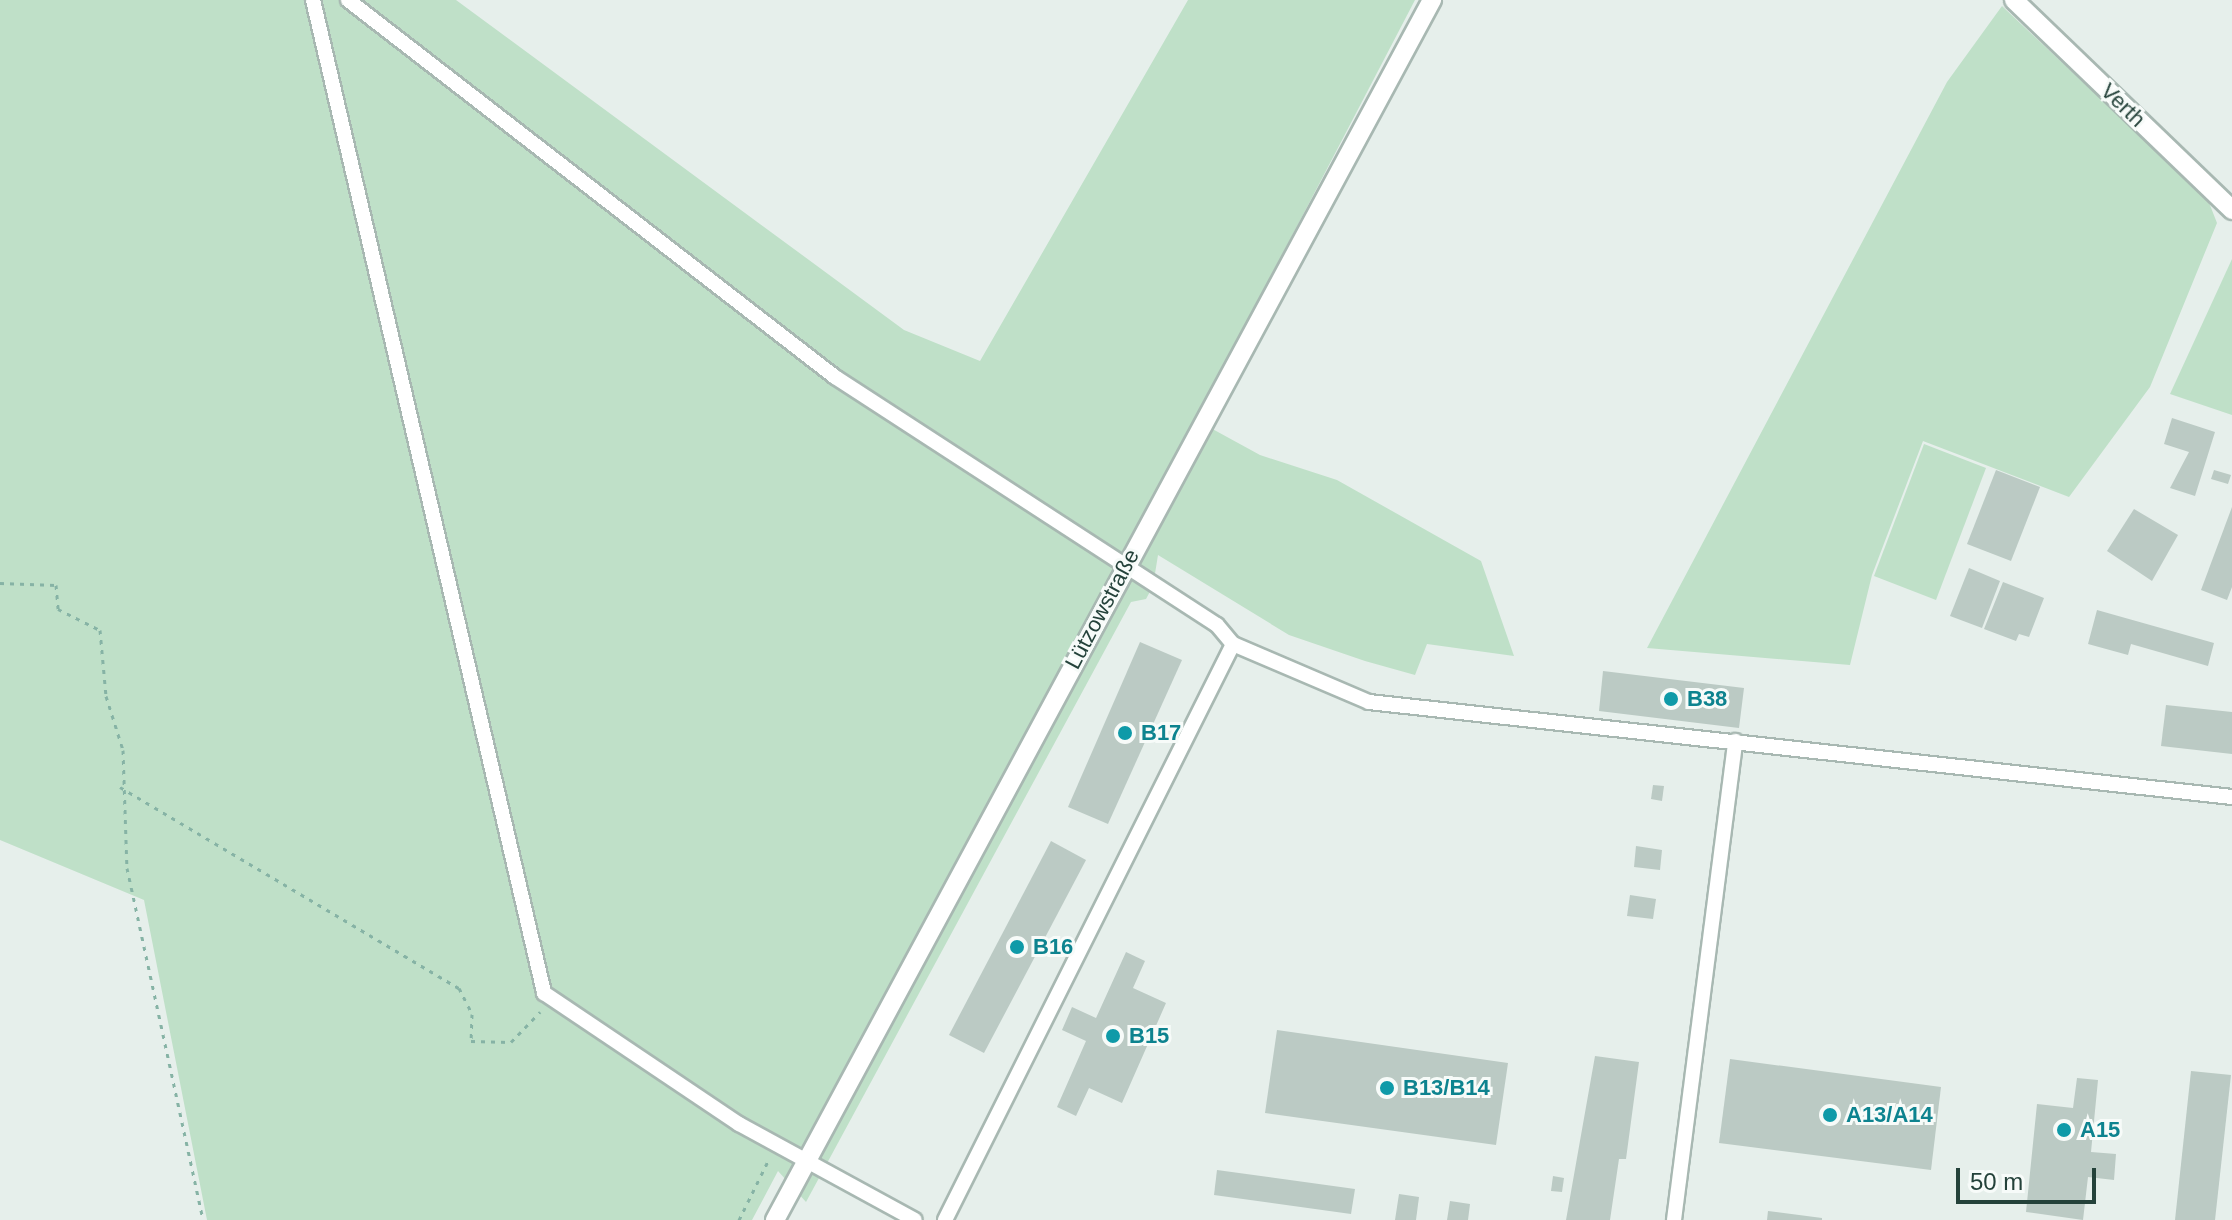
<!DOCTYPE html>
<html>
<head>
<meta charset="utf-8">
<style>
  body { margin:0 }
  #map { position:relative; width:2232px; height:1220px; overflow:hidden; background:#e6efeb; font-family:Arial,sans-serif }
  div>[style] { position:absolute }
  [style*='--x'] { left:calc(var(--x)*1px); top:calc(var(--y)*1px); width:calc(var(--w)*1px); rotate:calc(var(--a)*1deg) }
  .green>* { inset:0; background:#bfe0c8 }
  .building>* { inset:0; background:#bbcac4 }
  .path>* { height:3px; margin-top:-1.5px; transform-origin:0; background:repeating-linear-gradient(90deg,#86b3a5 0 4px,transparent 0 10px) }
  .roads { filter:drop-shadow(2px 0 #a8b8b2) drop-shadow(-2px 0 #a8b8b2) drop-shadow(0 2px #a8b8b2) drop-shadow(0 -2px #a8b8b2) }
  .minor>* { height:14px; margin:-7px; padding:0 7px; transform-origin:7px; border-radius:7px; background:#fff }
  .tertiary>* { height:18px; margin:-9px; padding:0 9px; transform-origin:9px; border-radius:9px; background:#fff }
  .dots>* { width:22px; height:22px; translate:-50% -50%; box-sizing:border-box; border:4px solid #f7fbf9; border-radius:50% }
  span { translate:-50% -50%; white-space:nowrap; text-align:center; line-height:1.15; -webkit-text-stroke:6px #f7fbf9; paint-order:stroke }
  .street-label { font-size:22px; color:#24423a }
  .culture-label { font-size:22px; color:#0d838f; font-weight:700 }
  .left { translate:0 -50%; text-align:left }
  .scale { position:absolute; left:1956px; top:1168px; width:140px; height:36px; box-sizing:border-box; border:4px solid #24423a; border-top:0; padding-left:10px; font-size:24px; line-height:28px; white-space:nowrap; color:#24423a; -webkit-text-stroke:6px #f7fbf9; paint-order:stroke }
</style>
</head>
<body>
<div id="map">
  <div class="green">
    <div style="clip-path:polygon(0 0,456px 0,904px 330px,980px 361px,1188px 0,1415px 0,1196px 420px,1260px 455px,1337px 480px,1481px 561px,1514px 656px,1427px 644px,1415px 675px,1365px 661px,1289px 635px,1158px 555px,1153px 586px,1146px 599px,1131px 602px,806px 1202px,778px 1171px,752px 1220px,207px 1220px,144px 900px,0 840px)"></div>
    <div style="clip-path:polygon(2002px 6px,2208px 200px,2217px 223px,2150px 387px,2069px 497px,1923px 441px,1872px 575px,1850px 665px,1647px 648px,1947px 82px)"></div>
    <div style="clip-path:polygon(2232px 259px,2232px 415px,2170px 394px)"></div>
    <div style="clip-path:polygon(1924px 444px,1986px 468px,1936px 600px,1874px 576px)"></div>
  </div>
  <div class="building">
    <div style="clip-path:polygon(2172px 418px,2215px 432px,2195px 496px,2170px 488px,2189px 452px,2164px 444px)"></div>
    <div style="clip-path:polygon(1996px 470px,2040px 487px,2011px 561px,1967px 544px)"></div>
    <div style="clip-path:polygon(2214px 470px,2231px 475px,2228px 484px,2211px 479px)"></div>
    <div style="clip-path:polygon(2232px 507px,2232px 587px,2227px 600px,2201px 590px)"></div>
    <div style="clip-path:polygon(2134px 509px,2178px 535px,2152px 581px,2107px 551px)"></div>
    <div style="clip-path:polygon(1969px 568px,2000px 581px,1982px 628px,1950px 616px)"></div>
    <div style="clip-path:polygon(2003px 582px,2044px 598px,2029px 637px,2019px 634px,2016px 641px,1984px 629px)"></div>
    <div style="clip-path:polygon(2097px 610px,2214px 643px,2208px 666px,2131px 644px,2128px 655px,2088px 644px)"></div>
    <div style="clip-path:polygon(1140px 642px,1182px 660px,1108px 824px,1068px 807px)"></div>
    <div style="clip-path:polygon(1603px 671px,1744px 688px,1739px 728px,1599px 711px)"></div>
    <div style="clip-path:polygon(2166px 705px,2232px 712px,2232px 754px,2161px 746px)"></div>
    <div style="clip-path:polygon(1653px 785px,1664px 786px,1662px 801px,1651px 799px)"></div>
    <div style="clip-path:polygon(1051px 841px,1086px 860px,984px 1053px,949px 1035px)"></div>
    <div style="clip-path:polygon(1636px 846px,1662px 850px,1660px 870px,1634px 867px)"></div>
    <div style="clip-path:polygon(1630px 895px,1656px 899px,1653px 919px,1627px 916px)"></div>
    <div style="clip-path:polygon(1126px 952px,1145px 961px,1133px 988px,1166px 1003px,1122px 1103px,1089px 1088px,1076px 1116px,1057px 1107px,1086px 1041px,1062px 1030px,1072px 1007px,1096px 1018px)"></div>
    <div style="clip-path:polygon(1277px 1030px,1508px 1063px,1496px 1145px,1265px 1113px)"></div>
    <div style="clip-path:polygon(1595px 1056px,1639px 1062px,1626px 1159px,1619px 1159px,1610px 1220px,1566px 1220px)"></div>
    <div style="clip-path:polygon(1730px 1059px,1941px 1087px,1931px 1170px,1719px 1143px)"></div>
    <div style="clip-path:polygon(2191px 1071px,2231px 1075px,2215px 1220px,2175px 1220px)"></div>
    <div style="clip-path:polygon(2077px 1078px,2098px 1080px,2091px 1152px,2116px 1154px,2114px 1180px,2088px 1177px,2083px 1220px,2026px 1212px,2037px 1104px,2073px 1108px)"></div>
    <div style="clip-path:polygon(1217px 1170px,1355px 1189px,1351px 1214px,1214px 1195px)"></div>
    <div style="clip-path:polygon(1553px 1176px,1564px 1178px,1562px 1192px,1551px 1191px)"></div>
    <div style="clip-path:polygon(1399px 1194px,1419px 1197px,1416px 1220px,1395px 1220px)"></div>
    <div style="clip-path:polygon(1450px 1201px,1470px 1204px,1468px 1220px,1447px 1220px)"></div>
    <div style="clip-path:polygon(1768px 1211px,1822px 1218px,1822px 1220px,1767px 1220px)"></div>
  </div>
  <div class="path">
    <div style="--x:0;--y:583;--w:56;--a:2"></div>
    <div style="--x:56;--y:585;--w:24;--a:85"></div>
    <div style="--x:58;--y:609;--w:47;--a:26.6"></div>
    <div style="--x:100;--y:630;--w:66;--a:84.8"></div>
    <div style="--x:106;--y:696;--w:57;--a:72.5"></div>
    <div style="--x:123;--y:750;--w:118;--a:88.1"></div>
    <div style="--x:127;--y:868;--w:360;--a:77.8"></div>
    <div style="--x:120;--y:787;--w:394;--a:30.7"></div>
    <div style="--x:459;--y:988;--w:29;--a:63"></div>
    <div style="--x:472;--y:1014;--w:27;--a:92"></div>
    <div style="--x:471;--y:1041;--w:40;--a:1.4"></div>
    <div style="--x:511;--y:1042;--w:42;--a:-46"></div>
    <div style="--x:739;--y:1220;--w:68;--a:-63.8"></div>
  </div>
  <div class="roads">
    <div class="minor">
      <div style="--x:313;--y:0;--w:1020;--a:76.9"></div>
      <div style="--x:544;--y:993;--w:235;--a:33.9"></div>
      <div style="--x:739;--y:1124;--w:200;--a:28.6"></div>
      <div style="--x:348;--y:0;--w:616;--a:37.74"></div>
      <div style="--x:835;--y:377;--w:455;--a:33"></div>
      <div style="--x:1217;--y:625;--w:25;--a:50"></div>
      <div style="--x:1233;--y:644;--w:148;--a:23.1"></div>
      <div style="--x:1369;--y:702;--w:868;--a:6.28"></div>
      <div style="--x:945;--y:1220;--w:644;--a:-63.43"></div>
      <div style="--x:1674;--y:1220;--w:483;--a:-82.7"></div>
    </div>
    <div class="tertiary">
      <div style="--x:2014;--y:0;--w:303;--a:43.9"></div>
      <div style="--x:775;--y:1220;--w:1386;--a:-61.7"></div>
    </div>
  </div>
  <div class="dots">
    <div style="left:1671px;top:699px;background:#0f9aa8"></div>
    <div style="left:1125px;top:733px;background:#0f9aa8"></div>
    <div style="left:1017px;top:947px;background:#0f9aa8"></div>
    <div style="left:1113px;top:1036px;background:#0f9aa8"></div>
    <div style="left:1387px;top:1088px;background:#0f9aa8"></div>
    <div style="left:1830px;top:1115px;background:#0f9aa8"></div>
    <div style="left:2064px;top:1130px;background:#0f9aa8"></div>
  </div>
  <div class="street-label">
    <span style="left:2123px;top:105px;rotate:44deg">Verth</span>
    <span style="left:1102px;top:609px;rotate:-62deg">Lützowstraße</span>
  </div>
  <div class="culture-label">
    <span class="left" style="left:1687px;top:699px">B38</span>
    <span class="left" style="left:1141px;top:733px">B17</span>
    <span class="left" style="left:1033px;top:947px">B16</span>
    <span class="left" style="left:1129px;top:1036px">B15</span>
    <span class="left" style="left:1403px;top:1088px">B13/B14</span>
    <span class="left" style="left:1846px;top:1115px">A13/A14</span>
    <span class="left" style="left:2080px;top:1130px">A15</span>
  </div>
  <div class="scale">50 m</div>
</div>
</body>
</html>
